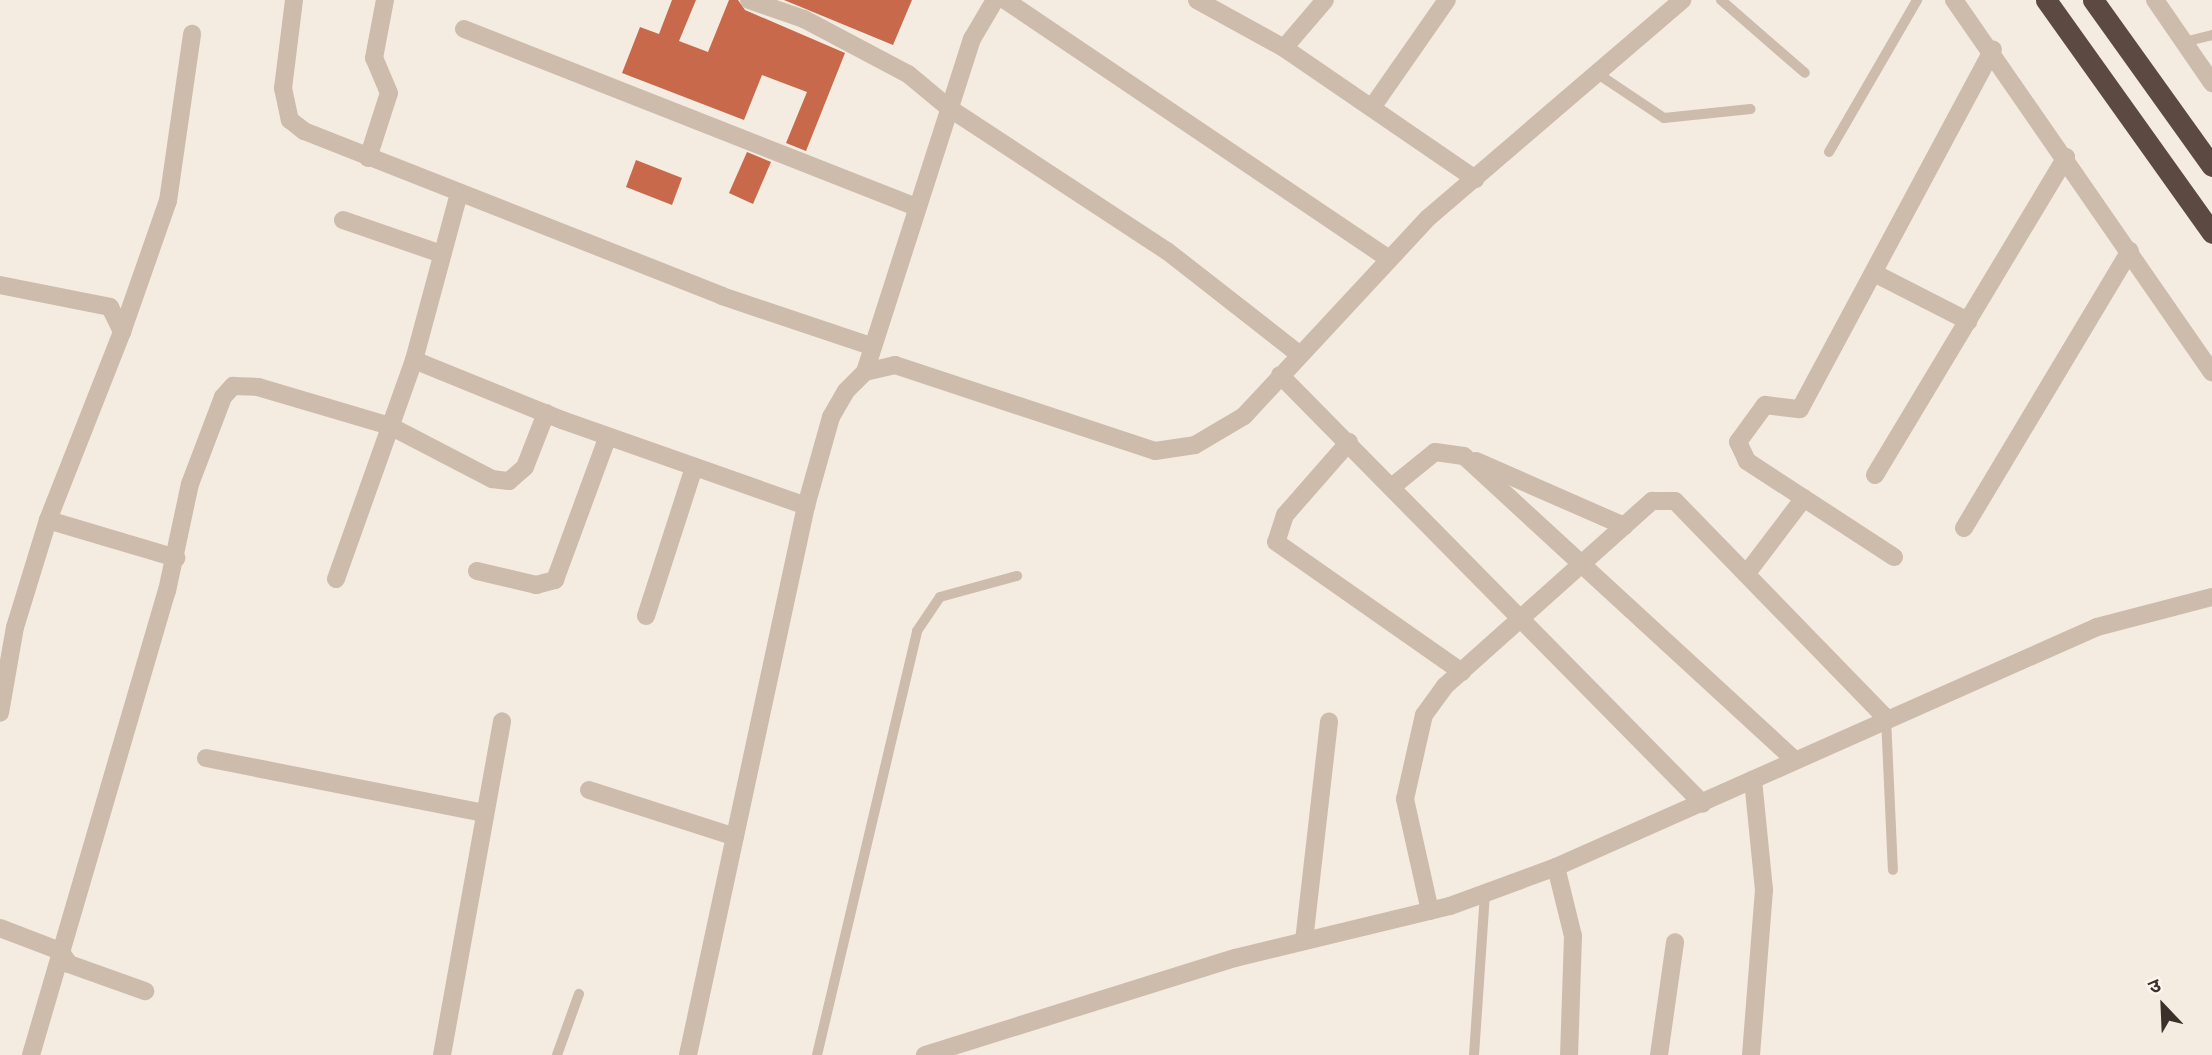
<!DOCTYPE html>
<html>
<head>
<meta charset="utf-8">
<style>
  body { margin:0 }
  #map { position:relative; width:2212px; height:1055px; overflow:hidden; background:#f4ebe1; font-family:Jost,"Noto Sans Devanagari",sans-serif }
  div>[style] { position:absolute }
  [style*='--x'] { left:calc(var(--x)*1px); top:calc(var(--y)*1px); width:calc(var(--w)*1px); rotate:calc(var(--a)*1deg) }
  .building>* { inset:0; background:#c8694b }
  .lane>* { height:10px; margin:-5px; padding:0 5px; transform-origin:5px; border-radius:5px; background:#cdbbac }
  .street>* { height:18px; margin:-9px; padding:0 9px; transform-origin:9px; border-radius:9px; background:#cdbbac }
  .highway>* { height:21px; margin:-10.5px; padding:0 10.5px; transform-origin:10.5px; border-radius:10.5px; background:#5c4a42 }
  span { translate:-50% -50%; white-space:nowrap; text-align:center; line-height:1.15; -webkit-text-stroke:6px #fbf5ee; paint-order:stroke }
  .north { position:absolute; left:2128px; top:971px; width:70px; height:70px; -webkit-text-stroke:5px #fbf5ee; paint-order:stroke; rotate:337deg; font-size:19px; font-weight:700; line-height:28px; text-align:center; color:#3b302b }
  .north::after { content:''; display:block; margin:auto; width:24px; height:32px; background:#3b302b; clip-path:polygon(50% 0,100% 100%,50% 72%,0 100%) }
</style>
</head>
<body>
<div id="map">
  <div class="building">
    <div style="clip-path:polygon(672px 0,696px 0,679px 41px,708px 52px,729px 0,738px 0,745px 10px,845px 53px,806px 151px,786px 143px,807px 92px,762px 75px,744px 120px,622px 73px,640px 27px,659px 34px)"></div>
    <div style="clip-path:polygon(784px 0,912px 0,893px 45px)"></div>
    <div style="clip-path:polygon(747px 152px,771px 162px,753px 204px,729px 193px)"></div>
    <div style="clip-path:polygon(636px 160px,682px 178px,672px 205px,626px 187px)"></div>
  </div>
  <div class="lane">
    <div style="--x:1721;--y:0;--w:111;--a:41"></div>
    <div style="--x:2184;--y:42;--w:29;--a:-14"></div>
    <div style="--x:1598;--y:74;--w:79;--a:33.7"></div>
    <div style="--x:1664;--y:118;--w:87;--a:-5.9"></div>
    <div style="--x:1829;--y:152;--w:176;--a:-59.9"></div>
    <div style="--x:1886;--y:718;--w:152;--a:87.4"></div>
    <div style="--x:557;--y:1055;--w:65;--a:-70.2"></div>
    <div style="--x:817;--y:1055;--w:436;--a:-76.7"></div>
    <div style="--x:917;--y:631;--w:41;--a:-55.9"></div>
    <div style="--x:940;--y:597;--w:80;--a:-15.3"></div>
    <div style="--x:1474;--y:1055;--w:162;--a:-86.1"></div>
  </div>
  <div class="street">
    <div style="--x:294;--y:0;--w:89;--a:97.1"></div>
    <div style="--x:283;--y:88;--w:33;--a:78"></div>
    <div style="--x:290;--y:120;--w:18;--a:38"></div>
    <div style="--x:304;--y:131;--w:449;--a:21.5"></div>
    <div style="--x:722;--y:296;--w:157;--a:18.6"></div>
    <div style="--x:749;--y:0;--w:58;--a:19.1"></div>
    <div style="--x:804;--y:19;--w:118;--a:27.9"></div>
    <div style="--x:908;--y:74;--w:53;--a:39.7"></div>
    <div style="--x:949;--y:108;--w:261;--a:33.3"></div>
    <div style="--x:1167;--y:251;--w:167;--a:38"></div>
    <div style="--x:1005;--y:0;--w:461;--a:34"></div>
    <div style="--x:1197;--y:0;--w:99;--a:28.9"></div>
    <div style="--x:1284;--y:48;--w:232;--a:34.4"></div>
    <div style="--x:1954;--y:0;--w:453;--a:55.3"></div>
    <div style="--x:2155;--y:0;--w:101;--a:55.5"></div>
    <div style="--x:464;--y:29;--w:487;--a:21.5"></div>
    <div style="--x:1284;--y:48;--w:63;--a:-49.5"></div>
    <div style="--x:1373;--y:106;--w:129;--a:-55.1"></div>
    <div style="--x:368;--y:158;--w:68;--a:-72.1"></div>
    <div style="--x:389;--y:93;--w:38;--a:-113"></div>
    <div style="--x:374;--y:58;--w:59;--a:-79.3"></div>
    <div style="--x:343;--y:220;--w:105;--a:19"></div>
    <div style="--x:1874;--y:273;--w:106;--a:27.1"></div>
    <div style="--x:0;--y:285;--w:112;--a:11.3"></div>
    <div style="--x:110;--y:307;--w:28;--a:64"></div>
    <div style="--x:122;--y:332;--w:202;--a:111.5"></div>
    <div style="--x:48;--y:520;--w:112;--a:107.1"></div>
    <div style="--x:15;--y:627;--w:87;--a:99.9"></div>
    <div style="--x:122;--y:332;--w:139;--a:-70.7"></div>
    <div style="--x:168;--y:201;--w:169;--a:-81.8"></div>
    <div style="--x:414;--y:360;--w:160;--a:22.1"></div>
    <div style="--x:562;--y:420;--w:259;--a:19.4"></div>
    <div style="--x:865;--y:372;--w:350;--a:-72.2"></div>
    <div style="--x:972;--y:39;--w:45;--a:-59.5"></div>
    <div style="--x:1280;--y:375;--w:602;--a:45.4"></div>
    <div style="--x:1349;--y:442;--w:97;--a:131.2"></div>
    <div style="--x:1285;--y:515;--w:28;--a:108"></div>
    <div style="--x:1276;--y:542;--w:227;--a:35"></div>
    <div style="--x:1476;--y:461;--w:162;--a:23.7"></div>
    <div style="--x:1875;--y:475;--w:371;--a:-59"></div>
    <div style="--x:1393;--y:486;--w:54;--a:-39"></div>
    <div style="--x:1435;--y:452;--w:29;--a:8"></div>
    <div style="--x:1464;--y:456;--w:449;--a:42.6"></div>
    <div style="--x:48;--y:520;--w:134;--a:16.5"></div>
    <div style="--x:1964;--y:528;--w:323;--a:-59.1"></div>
    <div style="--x:1894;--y:557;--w:176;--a:-146.9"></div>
    <div style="--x:1747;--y:461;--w:21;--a:-115"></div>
    <div style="--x:1738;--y:442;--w:46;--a:-53.9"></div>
    <div style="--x:1765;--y:405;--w:35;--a:7"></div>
    <div style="--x:1800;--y:409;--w:408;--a:-61.8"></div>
    <div style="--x:477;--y:571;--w:61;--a:13.3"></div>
    <div style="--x:536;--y:585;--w:20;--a:-15"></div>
    <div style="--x:555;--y:580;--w:153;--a:-69.8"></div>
    <div style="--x:1747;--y:573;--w:94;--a:-52.8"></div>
    <div style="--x:336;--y:579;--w:232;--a:-70.4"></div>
    <div style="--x:414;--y:360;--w:173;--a:-74.9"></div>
    <div style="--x:646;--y:616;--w:157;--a:-72.1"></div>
    <div style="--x:206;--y:758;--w:284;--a:11.2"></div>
    <div style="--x:589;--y:790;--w:153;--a:17.8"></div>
    <div style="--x:1556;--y:867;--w:71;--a:76.2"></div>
    <div style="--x:1573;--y:936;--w:119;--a:91.9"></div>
    <div style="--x:1430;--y:911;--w:115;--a:-102.6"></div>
    <div style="--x:1405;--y:799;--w:86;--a:-77.3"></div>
    <div style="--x:1424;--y:715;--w:36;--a:-54"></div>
    <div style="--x:1445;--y:686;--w:278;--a:-41.8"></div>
    <div style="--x:1652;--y:501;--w:23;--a:0"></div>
    <div style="--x:1675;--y:501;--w:303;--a:45.8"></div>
    <div style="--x:0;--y:928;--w:64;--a:21"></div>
    <div style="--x:60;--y:951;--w:16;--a:55"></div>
    <div style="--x:69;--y:964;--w:81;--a:19.6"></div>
    <div style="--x:1304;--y:941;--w:221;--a:-83.5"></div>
    <div style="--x:31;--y:1055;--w:484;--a:-73.7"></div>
    <div style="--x:167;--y:591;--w:109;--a:-77.9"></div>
    <div style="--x:190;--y:484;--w:93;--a:-69.2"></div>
    <div style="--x:223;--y:397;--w:15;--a:-48"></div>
    <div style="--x:233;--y:386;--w:25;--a:2"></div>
    <div style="--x:258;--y:387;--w:138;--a:16.5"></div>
    <div style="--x:390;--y:426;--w:115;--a:27.5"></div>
    <div style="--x:492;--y:479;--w:17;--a:7"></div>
    <div style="--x:509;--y:481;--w:21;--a:-41"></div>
    <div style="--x:525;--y:467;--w:58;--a:-68.7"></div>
    <div style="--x:442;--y:1055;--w:339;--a:-79.8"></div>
    <div style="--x:688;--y:1055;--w:562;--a:-77.87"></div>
    <div style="--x:806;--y:506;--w:92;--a:-74.3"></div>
    <div style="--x:831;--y:417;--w:30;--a:-60"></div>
    <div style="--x:846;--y:391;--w:27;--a:-45"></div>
    <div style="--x:865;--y:372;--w:31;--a:-13"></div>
    <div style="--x:895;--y:365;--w:274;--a:18.3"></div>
    <div style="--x:1155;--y:451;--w:40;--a:-8.5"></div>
    <div style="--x:1195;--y:445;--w:57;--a:-30.6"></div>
    <div style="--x:1244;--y:416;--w:270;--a:-47.1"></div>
    <div style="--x:1428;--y:218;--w:335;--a:-40.6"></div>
    <div style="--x:925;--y:1055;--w:325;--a:-17.4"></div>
    <div style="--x:1235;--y:958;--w:221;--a:-13.6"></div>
    <div style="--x:1450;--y:906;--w:113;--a:-20.2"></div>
    <div style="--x:1556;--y:867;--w:592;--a:-23.92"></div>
    <div style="--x:2097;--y:627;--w:119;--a:-14.6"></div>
    <div style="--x:1659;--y:1055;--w:114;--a:-81.9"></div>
    <div style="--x:1751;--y:1055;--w:166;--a:-85.5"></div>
    <div style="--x:1764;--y:890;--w:111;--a:-95.7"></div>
  </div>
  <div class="highway">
    <div style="--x:2046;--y:0;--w:286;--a:54.5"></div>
    <div style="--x:2093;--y:0;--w:204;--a:54.4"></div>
  </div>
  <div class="north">उ</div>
</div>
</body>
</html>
